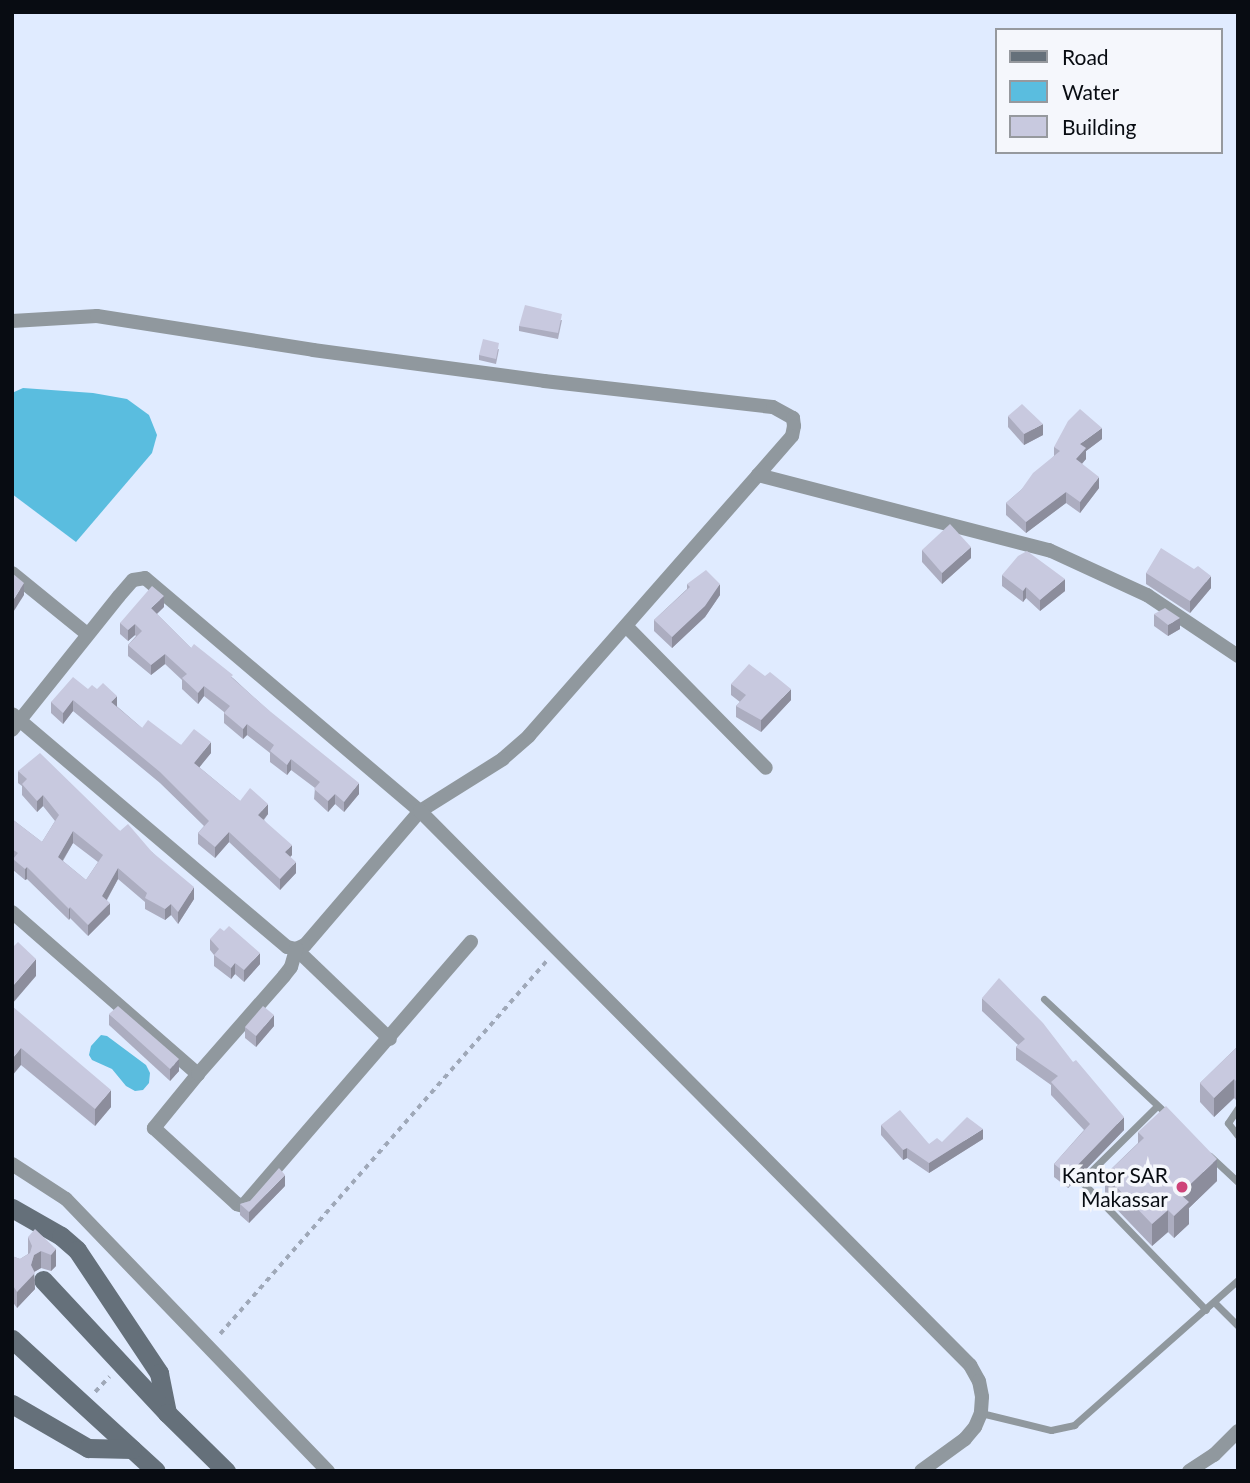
<!DOCTYPE html>
<html>
<head>
<meta charset="utf-8">
<style>
  body { margin:0 }
  #map { position:relative; width:1250px; height:1483px; overflow:hidden; background:#e0ebff; font-family:Lato,sans-serif }
  div>[style] { position:absolute }
  [style*='--x'] { left:calc(var(--x)*1px); top:calc(var(--y)*1px); width:calc(var(--w)*1px); rotate:calc(var(--a)*1deg) }
  .water>* { inset:0; background:#5abddf }
  .path>* { height:3.5px; margin-top:-1.75px; transform-origin:0; background:repeating-linear-gradient(90deg,#9fa8b8 0 5px,transparent 0 10px) }
  .service>* { height:7px; margin:-3.5px; padding:0 3.5px; transform-origin:3.5px; border-radius:3.5px; background:#90989e }
  .minor>* { height:14px; margin:-7px; padding:0 7px; transform-origin:7px; border-radius:7px; background:#90989e }
  .secondary>* { height:19px; margin:-9.5px; padding:0 9.5px; transform-origin:9.5px; border-radius:9.5px; background:#65707a }
  .wall>* { inset:0; background:#acadc0 }
  .shaded-wall>* { inset:0; background:#8c8d9c }
  .building>* { inset:0; background:#c8c9df }
  .dots>* { width:19px; height:19px; translate:-50% -50%; box-sizing:border-box; border:4px solid #f5f7fc; border-radius:50% }
  span { translate:-50% -50%; white-space:nowrap; text-align:center; line-height:1.15; -webkit-text-stroke:7px #f5f7fc; paint-order:stroke }
  .poi-label { font-size:21px; color:#080c12 }
  .right { translate:-100% -50%; text-align:right }
  .frame { position:absolute; inset:0; border:14px solid #080c12; pointer-events:none }
  .legend { position:absolute; left:995px; top:28px; width:228px; height:126px; box-sizing:border-box; background:#f5f7fc; border:2px solid #96999e; margin:0; padding:9px 12px; list-style:none; font-size:21px; color:#080c12 }
  .legend li { display:flex; align-items:center; gap:14px; height:35px }
  .legend b { width:35px; border:2px solid #96999e }
</style>
</head>
<body>
<div id="map">
  <div class="water">
    <div style="clip-path:polygon(23px 388px,93px 393px,127px 399px,149px 415px,157px 435px,152px 453px,76px 542px,12px 494px,12px 393px)"></div>
    <div style="clip-path:polygon(101px 1035px,107px 1036px,146px 1065px,150px 1073px,149px 1083px,143px 1090px,135px 1091px,126px 1086px,112px 1069px,92px 1060px,89px 1055px,91px 1046px)"></div>
  </div>
  <div class="path">
    <div style="--x:220;--y:1334;--w:496;--a:-48.8"></div>
    <div style="--x:95;--y:1392;--w:21;--a:-47"></div>
  </div>
  <div class="service">
    <div style="--x:1044;--y:999;--w:171;--a:43.1"></div>
    <div style="--x:1157;--y:1106;--w:100;--a:135.4"></div>
    <div style="--x:1086;--y:1176;--w:8;--a:104"></div>
    <div style="--x:1084;--y:1184;--w:175;--a:45.9"></div>
    <div style="--x:1238;--y:1108;--w:18;--a:124"></div>
    <div style="--x:1228;--y:1123;--w:16;--a:52"></div>
    <div style="--x:1210;--y:1156;--w:38;--a:43"></div>
    <div style="--x:1215;--y:1303;--w:33;--a:45"></div>
    <div style="--x:981;--y:1413;--w:72;--a:13.7"></div>
    <div style="--x:1051;--y:1430;--w:24;--a:-12"></div>
    <div style="--x:1074;--y:1425;--w:219;--a:-41.5"></div>
  </div>
  <div class="minor">
    <div style="--x:12;--y:321;--w:85;--a:-3.4"></div>
    <div style="--x:97;--y:316;--w:219;--a:8.9"></div>
    <div style="--x:313;--y:350;--w:233;--a:7.6"></div>
    <div style="--x:544;--y:381;--w:230;--a:6.5"></div>
    <div style="--x:773;--y:407;--w:23;--a:29"></div>
    <div style="--x:793;--y:418;--w:8;--a:83"></div>
    <div style="--x:794;--y:426;--w:10;--a:101"></div>
    <div style="--x:792;--y:436;--w:52;--a:131.1"></div>
    <div style="--x:758;--y:475;--w:347;--a:131.3"></div>
    <div style="--x:529;--y:736;--w:35;--a:139"></div>
    <div style="--x:503;--y:759;--w:98;--a:147.9"></div>
    <div style="--x:420;--y:811;--w:177;--a:130.6"></div>
    <div style="--x:305;--y:945;--w:10;--a:156"></div>
    <div style="--x:296;--y:949;--w:9;--a:-167"></div>
    <div style="--x:287;--y:947;--w:360;--a:-139.7"></div>
    <div style="--x:758;--y:475;--w:301;--a:14.5"></div>
    <div style="--x:1049;--y:550;--w:108;--a:24.7"></div>
    <div style="--x:1147;--y:595;--w:110;--a:33.8"></div>
    <div style="--x:12;--y:573;--w:97;--a:39.1"></div>
    <div style="--x:626;--y:626;--w:199;--a:45.4"></div>
    <div style="--x:12;--y:730;--w:171;--a:-51.4"></div>
    <div style="--x:119;--y:596;--w:21;--a:-49"></div>
    <div style="--x:133;--y:580;--w:12;--a:-9"></div>
    <div style="--x:145;--y:578;--w:360;--a:40.3"></div>
    <div style="--x:420;--y:811;--w:781;--a:45.21"></div>
    <div style="--x:970;--y:1365;--w:18;--a:61"></div>
    <div style="--x:979;--y:1381;--w:16;--a:79"></div>
    <div style="--x:982;--y:1397;--w:16;--a:94"></div>
    <div style="--x:981;--y:1413;--w:15;--a:113"></div>
    <div style="--x:975;--y:1427;--w:16;--a:130"></div>
    <div style="--x:965;--y:1439;--w:54;--a:144"></div>
    <div style="--x:12;--y:912;--w:247;--a:41.1"></div>
    <div style="--x:198;--y:1074;--w:70;--a:129.2"></div>
    <div style="--x:154;--y:1128;--w:113;--a:42.5"></div>
    <div style="--x:237;--y:1204;--w:6;--a:18"></div>
    <div style="--x:243;--y:1206;--w:349;--a:-49.2"></div>
    <div style="--x:296;--y:949;--w:130;--a:43.8"></div>
    <div style="--x:198;--y:1074;--w:130;--a:-48.7"></div>
    <div style="--x:284;--y:976;--w:11;--a:-52"></div>
    <div style="--x:291;--y:967;--w:19;--a:-74"></div>
    <div style="--x:12;--y:1164;--w:64;--a:32.9"></div>
    <div style="--x:66;--y:1199;--w:378;--a:46.1"></div>
    <div style="--x:1189;--y:1471;--w:30;--a:-33"></div>
    <div style="--x:1214;--y:1455;--w:34;--a:-45"></div>
  </div>
  <div class="secondary">
    <div style="--x:12;--y:1208;--w:56;--a:29.7"></div>
    <div style="--x:61;--y:1236;--w:21;--a:41"></div>
    <div style="--x:77;--y:1250;--w:148;--a:56.3"></div>
    <div style="--x:159;--y:1373;--w:41;--a:78.7"></div>
    <div style="--x:43;--y:1280;--w:182;--a:47"></div>
    <div style="--x:167;--y:1413;--w:83;--a:44.5"></div>
    <div style="--x:12;--y:1339;--w:195;--a:42.5"></div>
    <div style="--x:12;--y:1404;--w:88;--a:30.1"></div>
    <div style="--x:88;--y:1448;--w:44;--a:1.3"></div>
  </div>
  <div class="wall">
    <div style="clip-path:polygon(562px 320px,558px 339px,519px 331px,519px 326px)"></div>
    <div style="clip-path:polygon(499px 349px,496px 364px,479px 360px,479px 355px)"></div>
    <div style="clip-path:polygon(1008px 416px,1043px 435px,1024px 445px,1008px 427px)"></div>
    <div style="clip-path:polygon(1102px 439px,1086px 451px,1086px 459px,1082px 464px,1099px 488px,1080px 513px,1066px 503px,1026px 533px,1006px 515px,1006px 503px,1021px 490px,1054px 456px,1054px 447px)"></div>
    <div style="clip-path:polygon(922px 550px,971px 558px,942px 584px,922px 562px)"></div>
    <div style="clip-path:polygon(1194px 569px,1211px 588px,1190px 613px,1146px 584px,1146px 573px)"></div>
    <div style="clip-path:polygon(1002px 575px,1065px 591px,1040px 611px,1026px 598px,1023px 602px,1002px 586px)"></div>
    <div style="clip-path:polygon(687px 584px,720px 595px,705px 617px,672px 648px,654px 631px,654px 620px,687px 589px)"></div>
    <div style="clip-path:polygon(164px 607px,157px 614px,191px 648px,233px 678px,359px 794px,344px 812px,335px 804px,328px 812px,314px 799px,315px 788px,291px 770px,287px 775px,270px 762px,270px 753px,247px 735px,243px 739px,224px 723px,224px 712px,204px 696px,198px 704px,182px 689px,182px 680px,165px 664px,151px 675px,128px 656px,128px 645px,136px 636px,135px 635px,128px 641px,120px 634px,120px 623px)"></div>
    <div style="clip-path:polygon(1154px 614px,1180px 629px,1168px 636px,1154px 626px)"></div>
    <div style="clip-path:polygon(731px 684px,791px 700px,761px 732px,736px 717px,736px 706px,740px 702px,731px 695px)"></div>
    <div style="clip-path:polygon(88px 689px,97px 689px,142px 728px,181px 745px,211px 753px,199px 767px,240px 801px,268px 814px,264px 820px,292px 855px,290px 857px,296px 873px,280px 890px,229px 842px,215px 858px,198px 844px,198px 833px,204px 826px,160px 783px,73px 711px,63px 724px,51px 713px,51px 702px)"></div>
    <div style="clip-path:polygon(evenodd,18px 771px,120px 831px,152px 852px,194px 899px,178px 924px,171px 915px,165px 920px,145px 909px,145px 902px,118px 879px,107px 900px,110px 914px,88px 936px,70px 918px,69px 920px,27px 879px,25px 880px,13px 870px,12px 819px,42px 842px,55px 821px,43px 806px,37px 812px,22px 795px,22px 786px,18px 783px,18px 771px,73px 843px,98px 862px,86px 880px,63px 861px,73px 843px)"></div>
    <div style="clip-path:polygon(210px 939px,260px 964px,244px 982px,235px 974px,231px 979px,214px 966px,214px 955px,210px 950px)"></div>
    <div style="clip-path:polygon(982px 998px,1124px 1130px,1068px 1188px,1054px 1177px,1054px 1164px,1084px 1130px,1051px 1095px,1051px 1085px,1016px 1060px,1016px 1047px,1018px 1045px,982px 1011px)"></div>
    <div style="clip-path:polygon(12px 1006px,111px 1107px,95px 1126px,21px 1065px)"></div>
    <div style="clip-path:polygon(109px 1014px,179px 1071px,170px 1081px,109px 1025px)"></div>
    <div style="clip-path:polygon(274px 1026px,256px 1047px,245px 1038px,245px 1027px)"></div>
    <div style="clip-path:polygon(1238px 1046px,1238px 1102px,1234px 1098px,1214px 1117px,1200px 1102px,1200px 1083px)"></div>
    <div style="clip-path:polygon(881px 1125px,929px 1144px,983px 1139px,929px 1173px,907px 1158px,903px 1160px,881px 1135px)"></div>
    <div style="clip-path:polygon(1138px 1132px,1217px 1181px,1189px 1208px,1189px 1224px,1174px 1238px,1168px 1232px,1152px 1246px,1105px 1197px,1105px 1175px,1138px 1143px)"></div>
    <div style="clip-path:polygon(285px 1186px,249px 1223px,240px 1215px,240px 1204px,250px 1201px)"></div>
    <div style="clip-path:polygon(28px 1237px,56px 1249px,56px 1266px,51px 1271px,41px 1268px,34px 1272px,35px 1289px,17px 1308px,12px 1301px,12px 1314px,12px 1256px,20px 1259px,28px 1254px)"></div>
  </div>
  <div class="shaded-wall">
    <div style="clip-path:polygon(1043px 424px,1043px 435px,1024px 445px,1024px 434px)"></div>
    <div style="clip-path:polygon(1102px 428px,1102px 439px,1086px 451px,1086px 459px,1076px 470px,1076px 459px,1080px 444px)"></div>
    <div style="clip-path:polygon(1099px 477px,1099px 488px,1080px 513px,1080px 502px)"></div>
    <div style="clip-path:polygon(1066px 492px,1066px 503px,1026px 533px,1026px 522px)"></div>
    <div style="clip-path:polygon(971px 547px,971px 558px,942px 584px,942px 573px)"></div>
    <div style="clip-path:polygon(1211px 576px,1211px 588px,1190px 613px,1190px 601px)"></div>
    <div style="clip-path:polygon(1065px 579px,1065px 591px,1040px 611px,1040px 600px)"></div>
    <div style="clip-path:polygon(24px 583px,24px 595px,12px 614px,12px 602px)"></div>
    <div style="clip-path:polygon(720px 584px,720px 595px,705px 617px,672px 648px,672px 637px)"></div>
    <div style="clip-path:polygon(1026px 587px,1026px 598px,1023px 602px,1023px 591px)"></div>
    <div style="clip-path:polygon(164px 596px,164px 607px,151px 619px,151px 608px)"></div>
    <div style="clip-path:polygon(1180px 618px,1180px 629px,1168px 636px,1168px 625px)"></div>
    <div style="clip-path:polygon(135px 624px,135px 635px,128px 641px,128px 630px)"></div>
    <div style="clip-path:polygon(165px 654px,165px 664px,151px 675px,151px 665px)"></div>
    <div style="clip-path:polygon(204px 686px,204px 696px,198px 704px,198px 693px)"></div>
    <div style="clip-path:polygon(791px 689px,791px 700px,761px 732px,761px 720px)"></div>
    <div style="clip-path:polygon(117px 696px,117px 707px,111px 702px)"></div>
    <div style="clip-path:polygon(73px 700px,73px 711px,63px 724px,63px 713px)"></div>
    <div style="clip-path:polygon(247px 724px,247px 735px,243px 739px,243px 729px)"></div>
    <div style="clip-path:polygon(211px 742px,211px 753px,194px 774px,194px 763px)"></div>
    <div style="clip-path:polygon(291px 759px,291px 770px,287px 775px,287px 765px)"></div>
    <div style="clip-path:polygon(359px 783px,359px 794px,344px 812px,344px 802px)"></div>
    <div style="clip-path:polygon(335px 794px,335px 804px,328px 812px,328px 801px)"></div>
    <div style="clip-path:polygon(43px 795px,43px 806px,37px 812px,37px 801px)"></div>
    <div style="clip-path:polygon(268px 804px,268px 814px,258px 826px,258px 815px)"></div>
    <div style="clip-path:polygon(73px 831px,73px 843px,58px 868px,58px 857px)"></div>
    <div style="clip-path:polygon(229px 832px,229px 842px,215px 858px,215px 847px)"></div>
    <div style="clip-path:polygon(292px 845px,292px 855px,285px 862px,285px 852px)"></div>
    <div style="clip-path:polygon(296px 862px,296px 873px,280px 890px,280px 879px)"></div>
    <div style="clip-path:polygon(27px 867px,27px 879px,25px 880px,25px 869px)"></div>
    <div style="clip-path:polygon(118px 868px,118px 879px,102px 908px,102px 896px)"></div>
    <div style="clip-path:polygon(194px 887px,194px 899px,178px 924px,178px 912px)"></div>
    <div style="clip-path:polygon(110px 903px,110px 914px,88px 936px,88px 925px)"></div>
    <div style="clip-path:polygon(171px 904px,171px 915px,165px 920px,165px 909px)"></div>
    <div style="clip-path:polygon(70px 907px,70px 918px,69px 920px,69px 909px)"></div>
    <div style="clip-path:polygon(260px 953px,260px 964px,244px 982px,244px 970px)"></div>
    <div style="clip-path:polygon(36px 959px,36px 976px,12px 1004px,12px 987px)"></div>
    <div style="clip-path:polygon(235px 963px,235px 974px,231px 979px,231px 968px)"></div>
    <div style="clip-path:polygon(274px 1015px,274px 1026px,256px 1047px,256px 1036px)"></div>
    <div style="clip-path:polygon(21px 1048px,21px 1065px,12px 1076px,12px 1059px)"></div>
    <div style="clip-path:polygon(179px 1059px,179px 1071px,170px 1081px,170px 1069px)"></div>
    <div style="clip-path:polygon(1234px 1079px,1234px 1098px,1214px 1117px,1214px 1098px)"></div>
    <div style="clip-path:polygon(111px 1090px,111px 1107px,95px 1126px,95px 1109px)"></div>
    <div style="clip-path:polygon(1124px 1117px,1124px 1130px,1068px 1188px,1068px 1175px)"></div>
    <div style="clip-path:polygon(983px 1129px,983px 1139px,929px 1173px,929px 1163px)"></div>
    <div style="clip-path:polygon(907px 1148px,907px 1158px,903px 1160px,903px 1150px)"></div>
    <div style="clip-path:polygon(1217px 1159px,1217px 1181px,1189px 1208px,1189px 1224px,1174px 1238px,1174px 1216px,1180px 1194px)"></div>
    <div style="clip-path:polygon(285px 1175px,285px 1186px,249px 1223px,249px 1212px)"></div>
    <div style="clip-path:polygon(1168px 1210px,1168px 1232px,1152px 1246px,1152px 1224px)"></div>
    <div style="clip-path:polygon(56px 1249px,56px 1266px,51px 1271px,51px 1255px)"></div>
    <div style="clip-path:polygon(41px 1251px,41px 1268px,34px 1272px,35px 1289px,17px 1308px,17px 1292px,31px 1265px,34px 1255px)"></div>
  </div>
  <div class="building">
    <div style="clip-path:polygon(525px 305px,562px 314px,558px 333px,519px 326px)"></div>
    <div style="clip-path:polygon(483px 339px,499px 343px,496px 359px,479px 355px)"></div>
    <div style="clip-path:polygon(1022px 404px,1043px 424px,1024px 434px,1008px 416px)"></div>
    <div style="clip-path:polygon(1080px 409px,1102px 428px,1080px 444px,1086px 448px,1076px 459px,1099px 477px,1080px 502px,1066px 492px,1026px 522px,1006px 503px,1021px 490px,1033px 473px,1060px 451px,1054px 447px,1068px 421px)"></div>
    <div style="clip-path:polygon(950px 524px,971px 547px,942px 573px,922px 550px)"></div>
    <div style="clip-path:polygon(1161px 548px,1194px 569px,1198px 566px,1211px 576px,1190px 601px,1146px 573px)"></div>
    <div style="clip-path:polygon(1027px 551px,1065px 579px,1040px 600px,1026px 587px,1023px 591px,1002px 575px,1018px 556px)"></div>
    <div style="clip-path:polygon(706px 570px,720px 584px,705px 606px,672px 637px,654px 620px,690px 587px,687px 584px)"></div>
    <div style="clip-path:polygon(12px 573px,24px 583px,12px 602px)"></div>
    <div style="clip-path:polygon(152px 586px,164px 596px,151px 608px,191px 648px,194px 644px,233px 675px,231px 677px,271px 712px,359px 783px,344px 802px,335px 794px,328px 801px,314px 789px,320px 782px,291px 759px,287px 765px,270px 751px,274px 745px,247px 724px,243px 729px,224px 713px,230px 706px,204px 686px,198px 693px,182px 678px,187px 674px,165px 654px,151px 665px,128px 645px,142px 631px,135px 624px,128px 630px,120px 623px)"></div>
    <div style="clip-path:polygon(1165px 608px,1180px 618px,1168px 625px,1154px 614px)"></div>
    <div style="clip-path:polygon(749px 664px,765px 676px,770px 672px,791px 689px,761px 720px,736px 706px,746px 695px,731px 684px)"></div>
    <div style="clip-path:polygon(73px 677px,88px 689px,92px 685px,97px 689px,103px 683px,117px 696px,111px 702px,142px 728px,148px 720px,181px 745px,194px 729px,211px 742px,194px 763px,240px 801px,250px 788px,268px 804px,258px 815px,292px 845px,285px 852px,296px 862px,280px 879px,229px 832px,215px 847px,198px 833px,209px 821px,160px 772px,73px 700px,63px 713px,51px 702px)"></div>
    <div style="clip-path:polygon(evenodd,40px 753px,120px 831px,128px 824px,152px 852px,194px 887px,178px 912px,171px 904px,165px 909px,145px 898px,147px 893px,118px 868px,102px 896px,110px 903px,88px 925px,70px 907px,69px 909px,27px 867px,25px 869px,13px 859px,18px 853px,12px 849px,12px 819px,42px 842px,59px 815px,43px 795px,37px 801px,22px 784px,27px 779px,18px 771px,40px 753px,73px 831px,103px 855px,86px 880px,58px 857px,73px 831px)"></div>
    <div style="clip-path:polygon(229px 926px,260px 953px,244px 970px,235px 963px,231px 968px,214px 955px,219px 949px,210px 939px,220px 928px,224px 931px)"></div>
    <div style="clip-path:polygon(18px 942px,36px 959px,12px 987px,12px 948px)"></div>
    <div style="clip-path:polygon(999px 978px,1043px 1023px,1073px 1062px,1076px 1060px,1124px 1117px,1068px 1175px,1054px 1164px,1090px 1124px,1051px 1082px,1058px 1076px,1016px 1047px,1025px 1039px,982px 998px)"></div>
    <div style="clip-path:polygon(12px 1006px,111px 1090px,95px 1109px,21px 1048px,12px 1059px)"></div>
    <div style="clip-path:polygon(118px 1006px,179px 1059px,170px 1069px,109px 1014px)"></div>
    <div style="clip-path:polygon(263px 1006px,274px 1015px,256px 1036px,245px 1027px)"></div>
    <div style="clip-path:polygon(1238px 1046px,1238px 1083px,1234px 1079px,1214px 1098px,1200px 1083px)"></div>
    <div style="clip-path:polygon(1166px 1106px,1217px 1159px,1180px 1194px,1189px 1202px,1174px 1216px,1168px 1210px,1152px 1224px,1105px 1175px,1144px 1138px,1138px 1132px)"></div>
    <div style="clip-path:polygon(900px 1110px,929px 1144px,937px 1138px,942px 1142px,967px 1117px,983px 1129px,929px 1163px,907px 1148px,903px 1150px,881px 1125px)"></div>
    <div style="clip-path:polygon(279px 1168px,285px 1175px,249px 1212px,240px 1204px,250px 1201px)"></div>
    <div style="clip-path:polygon(35px 1229px,56px 1249px,51px 1255px,41px 1251px,34px 1255px,31px 1265px,35px 1273px,17px 1292px,12px 1284px,12px 1256px,20px 1259px,30px 1253px,32px 1246px,28px 1237px)"></div>
  </div>
  <div class="dots">
    <div style="left:1182px;top:1187px;background:#ce4379"></div>
  </div>
  <div class="poi-label">
    <span class="right" style="left:1168px;top:1187px">Kantor SAR<br>Makassar</span>
  </div>
  <div class="frame"></div>
  <ul class="legend">
  <li><b style="height:9px;background:#65707a"></b>Road</li>
  <li><b style="height:19px;background:#5abddf"></b>Water</li>
  <li><b style="height:19px;background:#c8c9df"></b>Building</li>
  </ul>
</div>
</body>
</html>
